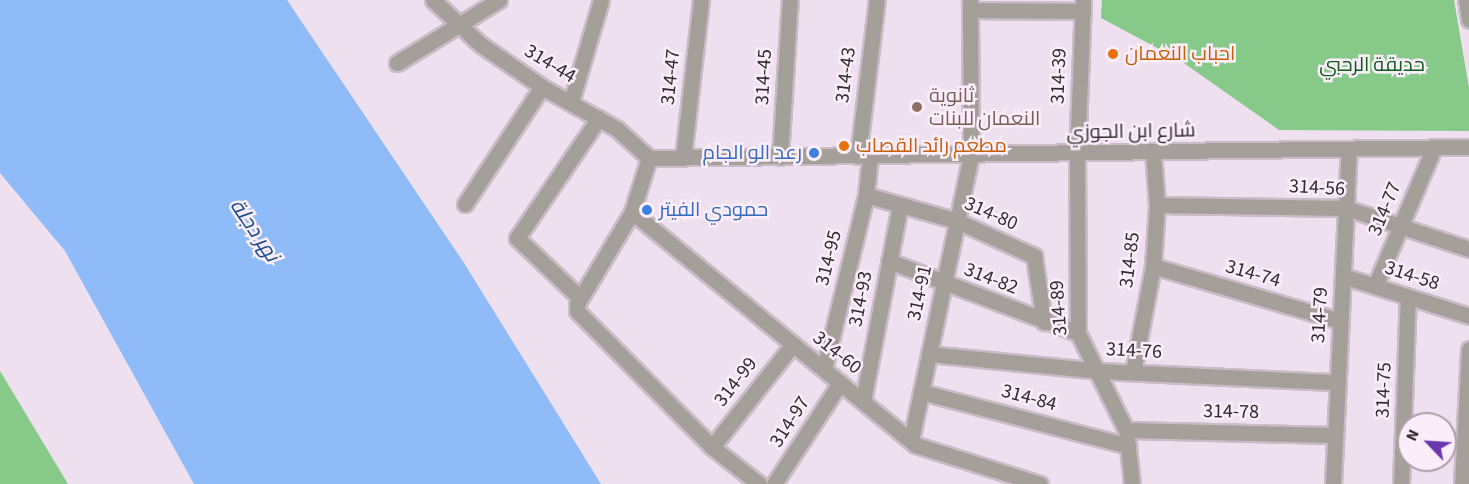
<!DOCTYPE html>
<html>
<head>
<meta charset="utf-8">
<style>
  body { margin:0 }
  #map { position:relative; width:1469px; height:484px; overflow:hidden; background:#eee0ee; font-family:"Source Sans 3",Cairo,sans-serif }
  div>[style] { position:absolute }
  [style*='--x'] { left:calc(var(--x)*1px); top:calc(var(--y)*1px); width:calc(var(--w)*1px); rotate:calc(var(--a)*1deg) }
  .green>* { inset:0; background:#87c989 }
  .water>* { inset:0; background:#8fbcf9 }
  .roads { filter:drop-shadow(2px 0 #c8bcc8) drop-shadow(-2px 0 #c8bcc8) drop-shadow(0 2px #c8bcc8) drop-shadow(0 -2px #c8bcc8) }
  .minor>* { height:15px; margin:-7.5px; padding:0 7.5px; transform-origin:7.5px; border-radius:7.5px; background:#a49f98 }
  .dots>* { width:16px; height:16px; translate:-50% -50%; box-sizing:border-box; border:3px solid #fcedfb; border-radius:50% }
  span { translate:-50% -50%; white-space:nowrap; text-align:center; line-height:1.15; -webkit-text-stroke:5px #fcedfb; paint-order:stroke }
  .food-label { font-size:20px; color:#c56008 }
  .left { translate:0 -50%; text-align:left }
  .street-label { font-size:20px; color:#312b30 }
  .park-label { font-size:20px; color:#0d5e1b }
  .education-label { font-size:20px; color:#785e54 }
  .shop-label { font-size:20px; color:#366cbe }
  .right { translate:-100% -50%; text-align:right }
  .water-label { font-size:21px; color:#174c90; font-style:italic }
  .north { position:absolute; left:1397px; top:412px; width:60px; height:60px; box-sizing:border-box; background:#fcedfb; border:2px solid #ab9faa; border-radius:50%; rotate:295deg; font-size:16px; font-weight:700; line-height:24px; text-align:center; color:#312b30 }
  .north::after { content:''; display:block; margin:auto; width:21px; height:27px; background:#6c37ae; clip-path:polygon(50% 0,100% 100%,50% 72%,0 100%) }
</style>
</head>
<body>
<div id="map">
  <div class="green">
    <div style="clip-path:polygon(1102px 0,1454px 0,1469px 88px,1469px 131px,1279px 130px,1178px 59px,1101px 18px)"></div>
    <div style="clip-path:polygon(0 371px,68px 484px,0 484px)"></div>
  </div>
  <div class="water">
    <div style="clip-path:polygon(0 0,287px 0,464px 263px,601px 484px,194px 484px,65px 251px,0 173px)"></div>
  </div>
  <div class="roads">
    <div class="minor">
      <div style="--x:433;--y:0;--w:64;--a:43.1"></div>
      <div style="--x:480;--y:44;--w:75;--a:34.7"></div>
      <div style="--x:542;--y:87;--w:86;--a:29.2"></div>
      <div style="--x:617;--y:129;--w:43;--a:42.2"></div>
      <div style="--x:1083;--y:0;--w:153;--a:92.2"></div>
      <div style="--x:1077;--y:153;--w:180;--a:89.7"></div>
      <div style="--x:1078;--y:333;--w:108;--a:63.7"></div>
      <div style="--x:1126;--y:430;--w:54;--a:83.7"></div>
      <div style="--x:1466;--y:0;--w:20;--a:81"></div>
      <div style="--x:971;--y:10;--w:112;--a:0.5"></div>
      <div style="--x:397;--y:63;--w:120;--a:-31.7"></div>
      <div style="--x:571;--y:102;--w:106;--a:-73.6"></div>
      <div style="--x:858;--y:156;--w:157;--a:-83.1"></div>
      <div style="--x:780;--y:157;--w:157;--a:-86.4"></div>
      <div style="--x:649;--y:158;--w:820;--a:-0.77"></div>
      <div style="--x:649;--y:158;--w:57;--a:107.5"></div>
      <div style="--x:632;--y:212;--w:107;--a:120.9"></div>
      <div style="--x:577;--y:304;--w:7;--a:90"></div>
      <div style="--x:577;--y:311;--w:192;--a:45.2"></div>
      <div style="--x:712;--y:447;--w:60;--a:38.2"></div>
      <div style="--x:683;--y:158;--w:159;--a:-83.5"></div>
      <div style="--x:866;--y:195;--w:95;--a:15.9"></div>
      <div style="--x:957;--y:221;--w:85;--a:24.4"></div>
      <div style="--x:1034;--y:256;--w:67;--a:81.4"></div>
      <div style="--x:465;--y:204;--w:140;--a:-56.7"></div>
      <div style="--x:1157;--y:205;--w:189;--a:0.9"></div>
      <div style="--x:1346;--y:208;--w:130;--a:18.4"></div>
      <div style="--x:632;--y:212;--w:367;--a:39.4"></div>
      <div style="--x:916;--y:445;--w:130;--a:17.5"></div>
      <div style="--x:889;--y:261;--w:202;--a:20.9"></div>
      <div style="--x:1153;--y:266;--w:195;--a:16.4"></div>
      <div style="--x:1343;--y:276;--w:132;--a:17.6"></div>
      <div style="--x:1375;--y:286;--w:150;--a:-66.9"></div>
      <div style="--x:580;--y:298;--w:87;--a:-136.4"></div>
      <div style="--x:517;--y:238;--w:145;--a:-55.7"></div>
      <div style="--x:929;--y:354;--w:172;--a:5.7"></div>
      <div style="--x:1100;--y:371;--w:237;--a:2.7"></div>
      <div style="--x:824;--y:369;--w:179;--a:-76.4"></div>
      <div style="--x:866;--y:195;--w:39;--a:-84"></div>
      <div style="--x:1133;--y:372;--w:108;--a:-79.3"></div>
      <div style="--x:1153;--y:266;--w:61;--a:-86.2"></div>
      <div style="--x:1157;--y:205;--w:53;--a:-94.3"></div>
      <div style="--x:921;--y:392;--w:214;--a:14.6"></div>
      <div style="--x:863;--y:401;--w:199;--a:-79.3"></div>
      <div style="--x:1126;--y:430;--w:209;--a:1.4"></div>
      <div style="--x:911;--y:440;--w:291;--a:-78.1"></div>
      <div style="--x:971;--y:155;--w:155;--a:-90.4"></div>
      <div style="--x:712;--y:447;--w:131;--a:-51.8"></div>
      <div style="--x:774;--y:484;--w:121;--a:-56.8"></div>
      <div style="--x:1333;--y:484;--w:335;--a:-87.3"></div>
      <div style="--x:1401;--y:484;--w:187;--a:-87.9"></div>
      <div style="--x:1462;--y:484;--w:135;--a:-87"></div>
    </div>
  </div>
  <div class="dots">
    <div style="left:1113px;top:54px;background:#e8710a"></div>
    <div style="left:917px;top:107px;background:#8d6e63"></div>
    <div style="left:844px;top:146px;background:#e8710a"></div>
    <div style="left:814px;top:153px;background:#3f7fe0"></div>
    <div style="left:647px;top:210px;background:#3f7fe0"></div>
  </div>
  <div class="food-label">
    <span class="left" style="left:1125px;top:54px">احباب النعمان</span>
    <span class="left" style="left:856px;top:146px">مطعم رائد القصاب</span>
  </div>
  <div class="street-label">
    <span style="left:550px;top:64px;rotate:31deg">314-44</span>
    <span style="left:846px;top:75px;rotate:-83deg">314-43</span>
    <span style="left:1059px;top:76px;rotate:-88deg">314-39</span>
    <span style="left:671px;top:77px;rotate:-84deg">314-47</span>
    <span style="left:764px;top:77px;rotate:-87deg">314-45</span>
    <span style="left:1131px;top:132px;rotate:-1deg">شارع ابن الجوزي</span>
    <span style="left:1317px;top:188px;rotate:3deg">314-56</span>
    <span style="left:1385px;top:209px;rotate:-67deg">314-77</span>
    <span style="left:991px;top:214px;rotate:24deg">314-80</span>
    <span style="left:829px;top:258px;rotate:-76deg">314-95</span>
    <span style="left:1130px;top:260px;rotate:-83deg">314-85</span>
    <span style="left:1253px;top:274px;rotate:16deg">314-74</span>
    <span style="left:1412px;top:276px;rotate:18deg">314-58</span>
    <span style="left:991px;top:279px;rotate:21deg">314-82</span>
    <span style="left:920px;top:293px;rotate:-78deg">314-91</span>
    <span style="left:861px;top:299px;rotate:-79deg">314-93</span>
    <span style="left:1059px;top:308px;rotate:-94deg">314-89</span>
    <span style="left:1320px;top:315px;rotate:-87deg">314-79</span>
    <span style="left:1134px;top:351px;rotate:3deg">314-76</span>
    <span style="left:837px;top:353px;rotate:39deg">314-60</span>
    <span style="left:736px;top:382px;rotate:-52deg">314-99</span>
    <span style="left:1384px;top:390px;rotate:-88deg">314-75</span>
    <span style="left:1029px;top:398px;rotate:15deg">314-84</span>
    <span style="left:1231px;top:412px;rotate:1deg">314-78</span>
    <span style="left:790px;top:422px;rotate:-57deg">314-97</span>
  </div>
  <div class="park-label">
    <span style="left:1372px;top:65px">حديقة الرحبي</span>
  </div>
  <div class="education-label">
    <span class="left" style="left:929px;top:108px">ثانوية<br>النعمان للبنات</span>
  </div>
  <div class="shop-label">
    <span class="right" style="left:802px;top:153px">رعد الو الجام</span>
    <span class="left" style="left:659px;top:210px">حمودي الفيتر</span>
  </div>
  <div class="water-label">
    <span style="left:255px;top:230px;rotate:56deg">نهر دجلة</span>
  </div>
  <div class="north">N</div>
</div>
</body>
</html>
